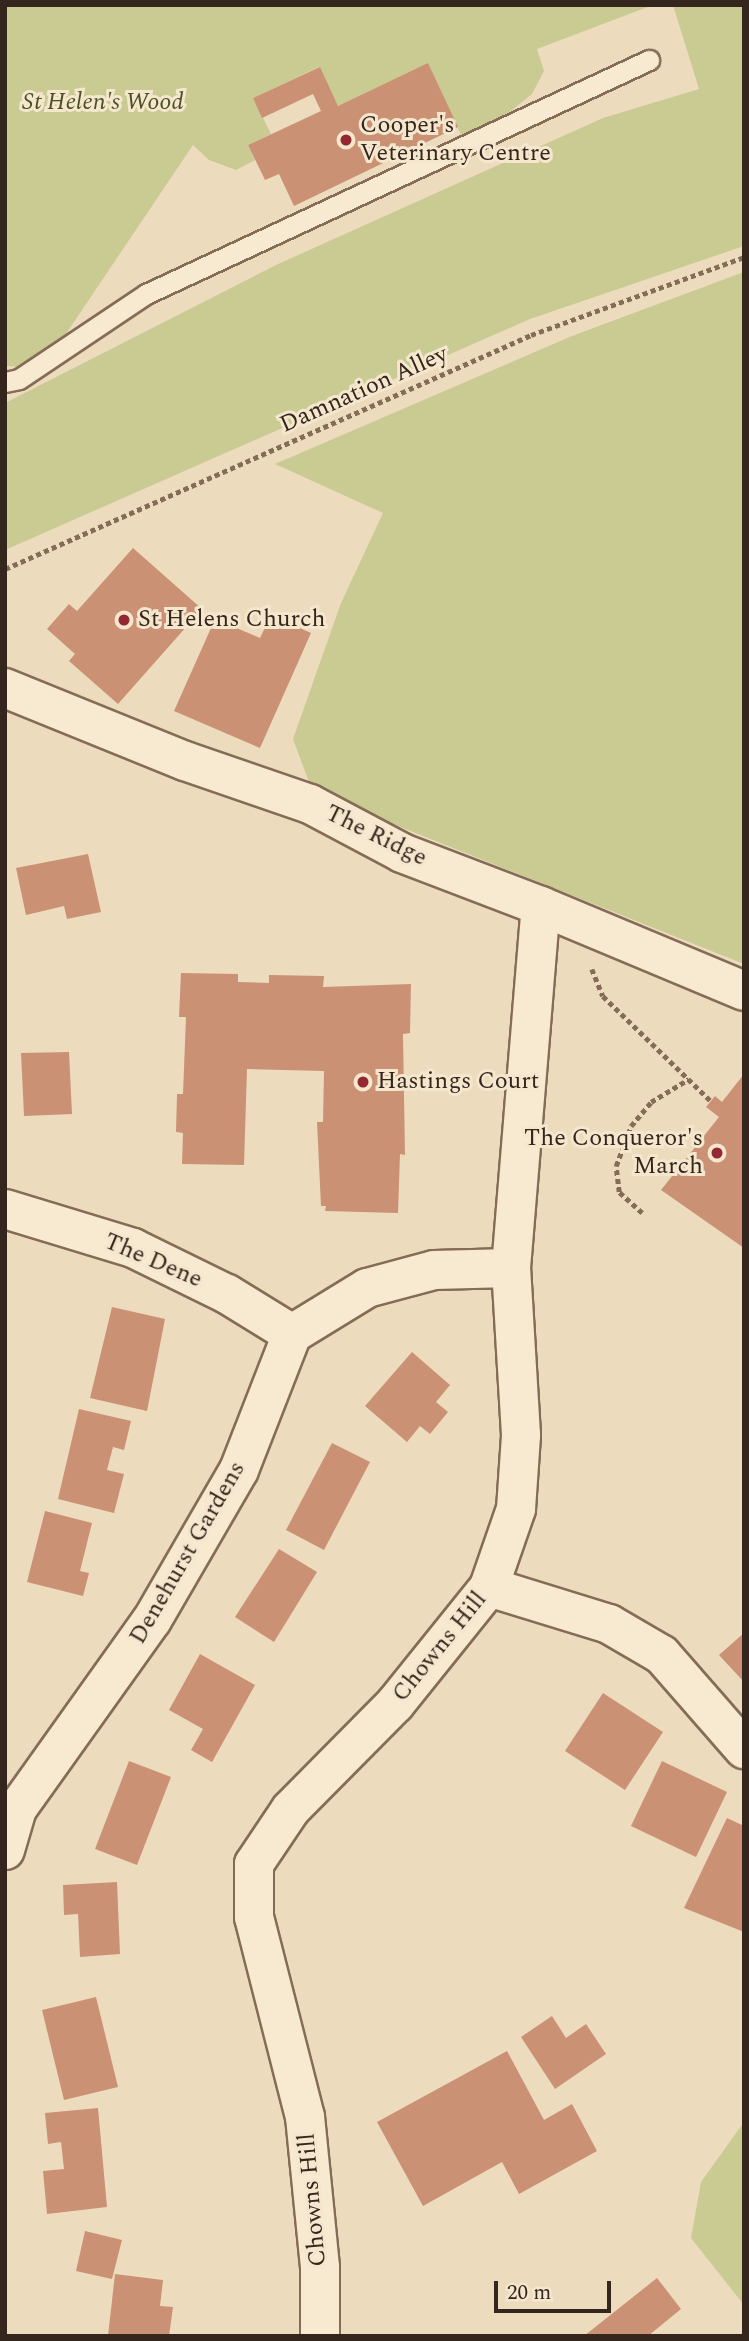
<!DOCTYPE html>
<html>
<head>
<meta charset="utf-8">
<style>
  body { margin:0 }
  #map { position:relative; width:749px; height:2341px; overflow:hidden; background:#eddbbe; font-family:Spectral,serif }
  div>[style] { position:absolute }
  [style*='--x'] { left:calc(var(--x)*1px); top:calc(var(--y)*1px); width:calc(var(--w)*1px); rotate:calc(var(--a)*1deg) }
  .green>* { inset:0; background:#c9cb93 }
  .building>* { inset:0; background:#cb9174 }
  .path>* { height:4.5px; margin-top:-2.25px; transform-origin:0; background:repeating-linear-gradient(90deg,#856c57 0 5px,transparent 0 8.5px) }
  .roads { filter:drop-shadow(2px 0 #856c57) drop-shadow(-2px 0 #856c57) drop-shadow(0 2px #856c57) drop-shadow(0 -2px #856c57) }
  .service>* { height:19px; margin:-9.5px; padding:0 9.5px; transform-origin:9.5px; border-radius:9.5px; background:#f8e9d1 }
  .minor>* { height:38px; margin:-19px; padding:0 19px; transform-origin:19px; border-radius:19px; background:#f8e9d1 }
  .tertiary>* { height:38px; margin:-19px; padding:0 19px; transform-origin:19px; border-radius:19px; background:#f8e9d1 }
  .secondary>* { height:38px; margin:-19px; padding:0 19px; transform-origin:19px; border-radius:19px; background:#f8e9d1 }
  .dots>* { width:19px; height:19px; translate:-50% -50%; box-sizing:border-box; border:4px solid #f5e6ce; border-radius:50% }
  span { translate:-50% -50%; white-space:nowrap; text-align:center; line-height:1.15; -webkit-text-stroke:6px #f5e6ce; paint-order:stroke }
  .park-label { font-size:24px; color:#495122; font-style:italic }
  .poi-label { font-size:24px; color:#34261c }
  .left { translate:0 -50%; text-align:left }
  .right { translate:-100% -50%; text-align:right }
  .street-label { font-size:24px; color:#34261c }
  .frame { position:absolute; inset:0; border:7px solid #34261c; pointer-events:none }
  .scale { position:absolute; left:494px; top:2281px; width:117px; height:32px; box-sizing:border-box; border:4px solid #34261c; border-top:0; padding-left:9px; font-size:21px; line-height:24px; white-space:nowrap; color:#34261c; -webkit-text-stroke:5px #f5e6ce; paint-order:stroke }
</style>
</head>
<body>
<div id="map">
  <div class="green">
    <div style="clip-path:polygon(5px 5px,653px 5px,537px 49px,544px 71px,532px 94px,502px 118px,463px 139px,428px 64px,338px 106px,319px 67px,253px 98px,271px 134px,248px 145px,255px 160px,236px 170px,209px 160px,193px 145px,43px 368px,5px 366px)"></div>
    <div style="clip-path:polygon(673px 5px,744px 5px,744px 246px,530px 319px,5px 550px,5px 403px,276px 265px,603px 118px,699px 89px)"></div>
    <div style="clip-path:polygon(744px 272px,744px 964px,363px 812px,309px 782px,293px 739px,341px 603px,383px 513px,275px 464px,572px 336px)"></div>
    <div style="clip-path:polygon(744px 2122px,744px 2305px,691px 2238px,701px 2182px)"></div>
  </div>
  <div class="building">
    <div style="clip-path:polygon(428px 63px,458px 127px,294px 206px,279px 174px,265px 180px,248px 145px,321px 111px,313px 94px,262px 118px,253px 98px,320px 67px,338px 106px)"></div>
    <div style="clip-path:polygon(133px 548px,202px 609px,118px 704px,69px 661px,75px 654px,47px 629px,69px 604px,77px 611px)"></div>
    <div style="clip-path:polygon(271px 615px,311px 633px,260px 748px,174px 711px,215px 619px,260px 638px)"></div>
    <div style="clip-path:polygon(88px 854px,101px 912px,67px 919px,64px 906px,26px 915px,16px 868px)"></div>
    <div style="clip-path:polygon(181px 973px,238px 974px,238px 982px,269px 983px,269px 975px,324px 976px,323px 987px,411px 984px,410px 1033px,403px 1034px,405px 1155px,400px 1154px,398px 1213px,325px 1211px,326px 1206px,321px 1206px,317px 1122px,323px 1122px,324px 1071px,247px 1069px,244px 1165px,182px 1164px,183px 1133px,176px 1132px,177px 1094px,183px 1094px,186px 1017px,179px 1017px)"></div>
    <div style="clip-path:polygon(69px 1052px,72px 1114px,24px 1116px,21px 1053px)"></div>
    <div style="clip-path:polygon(744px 1074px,744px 1248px,661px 1190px,719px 1117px,706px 1107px,715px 1096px,722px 1102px)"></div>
    <div style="clip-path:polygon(112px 1307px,165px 1319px,147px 1411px,90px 1398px)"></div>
    <div style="clip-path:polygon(412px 1352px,450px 1385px,436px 1402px,448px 1412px,430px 1434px,420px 1426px,407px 1442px,365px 1406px)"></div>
    <div style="clip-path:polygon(79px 1409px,131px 1421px,124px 1450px,113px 1447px,107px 1470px,124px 1474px,114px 1513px,58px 1499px)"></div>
    <div style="clip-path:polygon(332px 1443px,370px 1462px,324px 1550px,286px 1530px)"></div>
    <div style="clip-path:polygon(45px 1511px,92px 1523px,80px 1571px,89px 1573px,83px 1596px,27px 1582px)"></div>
    <div style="clip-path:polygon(279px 1549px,317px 1572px,274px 1642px,235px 1617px)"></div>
    <div style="clip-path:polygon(744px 1633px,744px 1682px,719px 1655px)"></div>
    <div style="clip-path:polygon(200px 1654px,255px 1685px,212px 1762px,191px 1750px,203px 1729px,169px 1710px)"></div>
    <div style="clip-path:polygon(603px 1693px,663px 1732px,625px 1790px,565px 1751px)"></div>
    <div style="clip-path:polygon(129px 1761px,171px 1777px,137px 1865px,95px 1849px)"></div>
    <div style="clip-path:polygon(662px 1761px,727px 1792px,696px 1857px,631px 1826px)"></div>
    <div style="clip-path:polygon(727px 1818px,744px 1826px,744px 1932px,684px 1908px)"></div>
    <div style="clip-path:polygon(117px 1882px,120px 1954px,80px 1957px,78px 1914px,64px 1915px,63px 1885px)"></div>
    <div style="clip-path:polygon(96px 1997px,118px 2087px,64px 2100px,42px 2010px)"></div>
    <div style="clip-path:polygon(552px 2016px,566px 2038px,586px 2024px,606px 2054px,555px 2089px,521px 2037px)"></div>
    <div style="clip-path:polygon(507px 2051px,544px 2120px,572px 2104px,597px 2151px,519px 2194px,502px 2162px,423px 2206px,377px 2122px)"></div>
    <div style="clip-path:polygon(98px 2108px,107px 2207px,47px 2214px,43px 2171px,64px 2169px,61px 2142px,48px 2144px,45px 2113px)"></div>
    <div style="clip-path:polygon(85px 2231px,122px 2240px,112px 2279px,76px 2271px)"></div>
    <div style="clip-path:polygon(115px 2274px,163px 2280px,160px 2306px,173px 2307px,169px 2336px,108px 2336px)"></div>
    <div style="clip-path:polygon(657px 2278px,681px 2309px,648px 2336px,584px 2336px)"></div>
  </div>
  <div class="path">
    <div style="--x:5;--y:569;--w:576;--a:-23.98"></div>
    <div style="--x:531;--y:335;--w:227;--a:-20.1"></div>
    <div style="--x:592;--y:969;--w:29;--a:68"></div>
    <div style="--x:603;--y:996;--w:151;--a:44.2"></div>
    <div style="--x:642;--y:1213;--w:31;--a:-138"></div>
    <div style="--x:619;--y:1192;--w:26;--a:-97"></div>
    <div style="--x:616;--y:1166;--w:43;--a:-69.4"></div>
    <div style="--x:631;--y:1126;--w:31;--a:-50"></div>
    <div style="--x:651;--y:1102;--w:44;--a:-31.2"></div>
  </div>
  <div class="roads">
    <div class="service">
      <div style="--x:5;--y:382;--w:14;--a:-12"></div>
      <div style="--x:19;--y:379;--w:153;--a:-33.8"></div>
      <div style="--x:146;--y:294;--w:555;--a:-24.95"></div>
    </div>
    <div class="minor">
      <div style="--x:5;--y:1209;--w:134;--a:16.9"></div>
      <div style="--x:133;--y:1248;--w:105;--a:26.1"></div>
      <div style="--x:227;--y:1294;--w:76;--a:31.6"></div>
      <div style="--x:489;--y:1587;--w:126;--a:17.1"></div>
      <div style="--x:609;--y:1624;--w:61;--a:30.3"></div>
      <div style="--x:662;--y:1655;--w:125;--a:48.9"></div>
      <div style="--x:5;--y:1850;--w:43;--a:-73.7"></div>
      <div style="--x:17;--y:1809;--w:232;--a:-54.5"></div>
      <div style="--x:152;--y:1620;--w:173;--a:-59.9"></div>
      <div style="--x:239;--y:1470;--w:146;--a:-68.7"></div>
      <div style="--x:292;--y:1334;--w:88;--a:-31.5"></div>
      <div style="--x:367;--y:1288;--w:69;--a:-15"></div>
      <div style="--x:434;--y:1270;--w:77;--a:-1.5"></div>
    </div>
    <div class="tertiary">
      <div style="--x:320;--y:2336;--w:69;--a:-90"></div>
      <div style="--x:320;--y:2267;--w:151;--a:-95.7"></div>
      <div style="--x:305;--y:2117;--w:206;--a:-104.3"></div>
      <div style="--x:254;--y:1917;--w:53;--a:-90"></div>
      <div style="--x:254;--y:1864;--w:66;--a:-56.1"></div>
      <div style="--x:291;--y:1809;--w:148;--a:-45.3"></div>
      <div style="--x:395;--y:1704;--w:150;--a:-51.2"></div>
      <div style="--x:489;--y:1587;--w:83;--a:-70.9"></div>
      <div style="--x:516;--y:1509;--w:74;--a:-86.1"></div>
      <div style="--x:521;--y:1435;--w:167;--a:-93.4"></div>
      <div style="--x:511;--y:1268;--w:363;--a:-85.3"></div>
    </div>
    <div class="secondary">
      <div style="--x:5;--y:688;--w:194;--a:22.1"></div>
      <div style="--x:185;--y:761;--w:132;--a:19"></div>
      <div style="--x:310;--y:804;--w:104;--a:28"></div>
      <div style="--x:402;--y:853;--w:149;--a:20.9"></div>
      <div style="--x:541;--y:906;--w:220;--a:22.7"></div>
    </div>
  </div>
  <div class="dots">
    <div style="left:346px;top:140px;background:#932832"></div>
    <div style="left:124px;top:620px;background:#932832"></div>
    <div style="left:363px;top:1082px;background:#932832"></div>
    <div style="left:717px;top:1153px;background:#932832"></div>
  </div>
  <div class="park-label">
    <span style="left:103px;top:103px">St Helen's Wood</span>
  </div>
  <div class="poi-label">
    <span class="left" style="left:360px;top:140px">Cooper's<br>Veterinary Centre</span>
    <span class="left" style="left:138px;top:620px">St Helens Church</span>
    <span class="left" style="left:377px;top:1082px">Hastings Court</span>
    <span class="right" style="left:703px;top:1153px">The Conqueror's<br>March</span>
  </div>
  <div class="street-label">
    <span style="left:364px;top:390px;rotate:-24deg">Damnation Alley</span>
    <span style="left:376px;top:836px;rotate:26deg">The Ridge</span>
    <span style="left:153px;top:1261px;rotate:23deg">The Dene</span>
    <span style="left:188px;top:1553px;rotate:-60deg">Denehurst Gardens</span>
    <span style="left:440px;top:1647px;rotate:-51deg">Chowns Hill</span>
    <span style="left:313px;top:2200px;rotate:-95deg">Chowns Hill</span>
  </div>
  <div class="frame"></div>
  <div class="scale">20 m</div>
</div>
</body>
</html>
